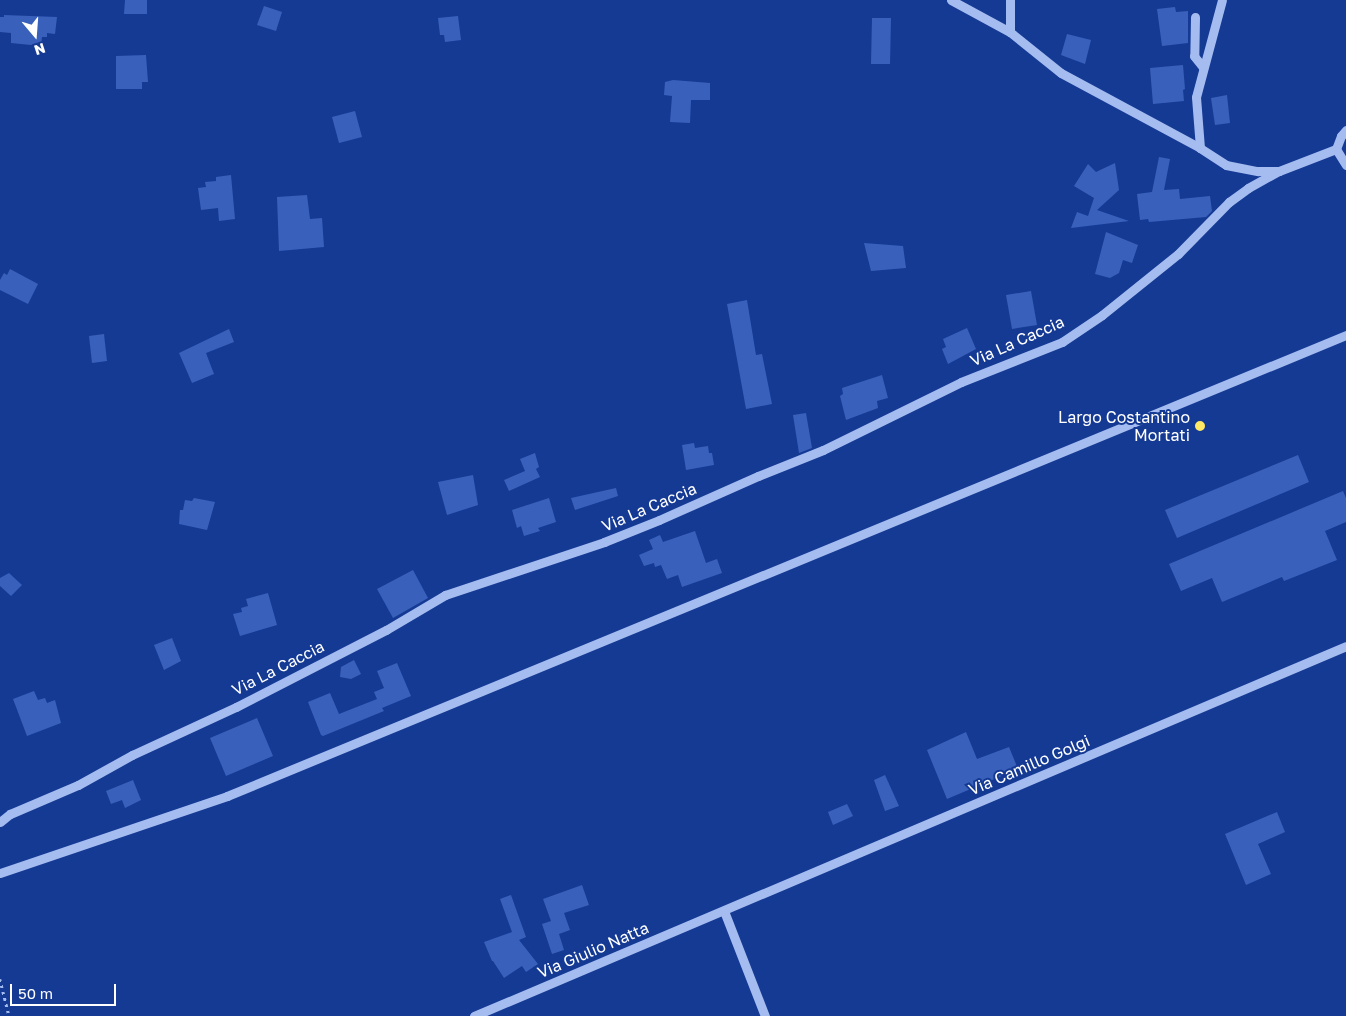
<!DOCTYPE html>
<html>
<head>
<meta charset="utf-8">
<style>
  body { margin:0 }
  #map { position:relative; width:1346px; height:1016px; overflow:hidden; background:#153a94; font-family:"Golos Text",sans-serif }
  div>[style] { position:absolute }
  [style*='--x'] { left:calc(var(--x)*1px); top:calc(var(--y)*1px); width:calc(var(--w)*1px); rotate:calc(var(--a)*1deg) }
  .building>* { inset:0; background:#3961bb }
  .path>* { height:2.5px; margin-top:-1.25px; transform-origin:0; background:repeating-linear-gradient(90deg,#a5bcf1 0 2.5px,transparent 0 6.5px) }
  .minor>* { height:9px; margin:-4.5px; padding:0 4.5px; transform-origin:4.5px; border-radius:4.5px; background:#a5bcf1 }
  .dots>* { width:14px; height:14px; translate:-50% -50%; box-sizing:border-box; border:2px solid #153a94; border-radius:50% }
  span { translate:-50% -50%; white-space:nowrap; text-align:center; line-height:1.15; -webkit-text-stroke:4px #153a94; paint-order:stroke }
  .street-label { font-size:16px; color:#fff }
  .poi-label { font-size:16px; color:#fff }
  .right { translate:-100% -50%; text-align:right }
  .north { position:absolute; left:10px; top:10px; width:50px; height:50px; -webkit-text-stroke:4px #153a94; paint-order:stroke; rotate:162deg; font-size:14px; font-weight:700; line-height:20px; text-align:center; color:#fff }
  .north::after { content:''; display:block; margin:auto; width:18px; height:22px; background:#fff; clip-path:polygon(50% 0,100% 100%,50% 72%,0 100%) }
  .scale { position:absolute; left:10px; top:984px; width:106px; height:22px; box-sizing:border-box; border:2px solid #fff; border-top:0; padding-left:6px; font-size:15px; line-height:18px; white-space:nowrap; color:#fff; -webkit-text-stroke:4px #153a94; paint-order:stroke }
</style>
</head>
<body>
<div id="map">
  <div class="building">
    <div style="clip-path:polygon(125px 0,147px 0,147px 14px,124px 14px)"></div>
    <div style="clip-path:polygon(264px 6px,282px 12px,276px 31px,257px 25px)"></div>
    <div style="clip-path:polygon(1175px 7px,1176px 12px,1188px 11px,1188px 43px,1162px 46px,1157px 9px)"></div>
    <div style="clip-path:polygon(4px 15px,57px 17px,55px 34px,47px 33px,47px 37px,42px 37px,41px 46px,11px 43px,11px 33px,0 32px,0 17px,4px 17px)"></div>
    <div style="clip-path:polygon(458px 16px,461px 40px,445px 42px,444px 35px,440px 35px,438px 18px)"></div>
    <div style="clip-path:polygon(872px 18px,891px 18px,890px 64px,871px 64px)"></div>
    <div style="clip-path:polygon(1067px 34px,1091px 40px,1085px 64px,1061px 55px)"></div>
    <div style="clip-path:polygon(146px 55px,148px 82px,142px 82px,142px 89px,116px 89px,116px 56px)"></div>
    <div style="clip-path:polygon(1183px 65px,1185px 89px,1183px 90px,1184px 101px,1153px 104px,1150px 68px)"></div>
    <div style="clip-path:polygon(673px 80px,710px 83px,710px 100px,691px 100px,690px 123px,670px 122px,672px 96px,664px 95px,665px 82px)"></div>
    <div style="clip-path:polygon(1227px 95px,1230px 123px,1215px 125px,1211px 98px)"></div>
    <div style="clip-path:polygon(355px 111px,362px 137px,339px 143px,332px 117px)"></div>
    <div style="clip-path:polygon(1159px 157px,1170px 159px,1164px 190px,1179px 189px,1180px 199px,1210px 196px,1212px 211px,1206px 217px,1149px 222px,1148px 219px,1140px 220px,1137px 194px,1152px 192px)"></div>
    <div style="clip-path:polygon(1115px 163px,1119px 190px,1097px 210px,1129px 221px,1071px 228px,1077px 212px,1088px 216px,1094px 198px,1074px 186px,1088px 164px,1096px 172px)"></div>
    <div style="clip-path:polygon(231px 175px,235px 219px,219px 221px,218px 208px,201px 210px,198px 188px,206px 187px,205px 182px,216px 181px,216px 177px)"></div>
    <div style="clip-path:polygon(307px 195px,310px 219px,322px 218px,324px 247px,279px 251px,277px 197px)"></div>
    <div style="clip-path:polygon(1106px 232px,1138px 245px,1132px 263px,1123px 260px,1119px 273px,1110px 278px,1095px 274px)"></div>
    <div style="clip-path:polygon(864px 243px,903px 246px,906px 268px,871px 271px)"></div>
    <div style="clip-path:polygon(10px 269px,38px 284px,28px 304px,0 290px,0 280px,4px 273px,7px 275px)"></div>
    <div style="clip-path:polygon(1031px 291px,1037px 325px,1012px 329px,1006px 295px)"></div>
    <div style="clip-path:polygon(747px 300px,756px 355px,762px 354px,772px 404px,746px 409px,727px 304px)"></div>
    <div style="clip-path:polygon(967px 328px,976px 349px,948px 364px,942px 349px,946px 347px,943px 339px)"></div>
    <div style="clip-path:polygon(229px 329px,234px 342px,206px 353px,214px 374px,192px 383px,179px 353px)"></div>
    <div style="clip-path:polygon(104px 334px,107px 361px,92px 363px,89px 336px)"></div>
    <div style="clip-path:polygon(882px 375px,888px 398px,877px 401px,878px 408px,846px 420px,840px 396px,843px 394px,842px 388px)"></div>
    <div style="clip-path:polygon(806px 413px,812px 448px,799px 453px,793px 415px)"></div>
    <div style="clip-path:polygon(694px 443px,695px 448px,708px 446px,709px 453px,712px 453px,714px 465px,686px 470px,682px 445px)"></div>
    <div style="clip-path:polygon(535px 453px,539px 467px,536px 469px,540px 477px,509px 491px,504px 480px,525px 471px,520px 459px)"></div>
    <div style="clip-path:polygon(1298px 455px,1309px 482px,1177px 538px,1165px 510px)"></div>
    <div style="clip-path:polygon(473px 475px,478px 505px,447px 515px,438px 482px)"></div>
    <div style="clip-path:polygon(616px 488px,618px 496px,575px 510px,571px 498px)"></div>
    <div style="clip-path:polygon(1343px 491px,1346px 498px,1346px 522px,1325px 531px,1337px 560px,1284px 581px,1282px 577px,1222px 602px,1212px 578px,1181px 591px,1169px 564px)"></div>
    <div style="clip-path:polygon(194px 498px,215px 502px,207px 530px,179px 524px,180px 510px,183px 510px,185px 500px,192px 501px)"></div>
    <div style="clip-path:polygon(549px 498px,556px 522px,538px 528px,540px 531px,524px 536px,521px 526px,517px 528px,512px 510px)"></div>
    <div style="clip-path:polygon(695px 531px,706px 563px,717px 559px,722px 573px,682px 587px,678px 575px,667px 579px,661px 565px,655px 567px,654px 563px,644px 566px,639px 555px,653px 549px,649px 540px,660px 535px,663px 542px)"></div>
    <div style="clip-path:polygon(413px 570px,428px 598px,393px 618px,377px 589px)"></div>
    <div style="clip-path:polygon(9px 573px,22px 585px,11px 596px,0 586px,0 578px)"></div>
    <div style="clip-path:polygon(268px 593px,277px 625px,240px 636px,233px 614px,242px 612px,241px 608px,248px 606px,246px 599px)"></div>
    <div style="clip-path:polygon(172px 638px,181px 661px,164px 670px,154px 645px)"></div>
    <div style="clip-path:polygon(354px 660px,361px 674px,351px 679px,340px 677px,341px 667px)"></div>
    <div style="clip-path:polygon(397px 663px,411px 696px,382px 708px,384px 711px,323px 736px,321px 735px,308px 702px,330px 693px,339px 714px,377px 699px,374px 692px,384px 688px,377px 671px)"></div>
    <div style="clip-path:polygon(34px 691px,38px 700px,45px 698px,47px 703px,55px 700px,61px 723px,27px 736px,13px 699px)"></div>
    <div style="clip-path:polygon(257px 718px,273px 756px,226px 776px,210px 738px)"></div>
    <div style="clip-path:polygon(966px 732px,977px 759px,1009px 747px,1018px 769px,947px 799px,927px 750px)"></div>
    <div style="clip-path:polygon(885px 775px,899px 806px,885px 811px,874px 780px)"></div>
    <div style="clip-path:polygon(133px 780px,141px 800px,125px 808px,122px 800px,111px 804px,106px 791px)"></div>
    <div style="clip-path:polygon(847px 804px,853px 816px,833px 825px,828px 812px)"></div>
    <div style="clip-path:polygon(1277px 812px,1285px 832px,1258px 844px,1271px 874px,1246px 885px,1225px 834px)"></div>
    <div style="clip-path:polygon(582px 885px,589px 905px,564px 913px,570px 930px,559px 934px,564px 950px,552px 954px,542px 924px,551px 921px,543px 899px)"></div>
    <div style="clip-path:polygon(511px 895px,526px 937px,519px 940px,538px 964px,526px 972px,522px 966px,504px 978px,493px 961px,492px 961px,484px 942px,512px 932px,500px 899px)"></div>
  </div>
  <div class="path">
    <div style="--x:0;--y:979;--w:38;--a:76"></div>
  </div>
  <div class="minor">
    <div style="--x:951;--y:0;--w:67;--a:28.5"></div>
    <div style="--x:1010;--y:32;--w:65;--a:38.8"></div>
    <div style="--x:1061;--y:73;--w:158;--a:28.3"></div>
    <div style="--x:1200;--y:148;--w:31;--a:33"></div>
    <div style="--x:1226;--y:165;--w:33;--a:11"></div>
    <div style="--x:1258;--y:171;--w:21;--a:0"></div>
    <div style="--x:1279;--y:171;--w:61;--a:-21.1"></div>
    <div style="--x:1336;--y:149;--w:19;--a:58"></div>
    <div style="--x:1195;--y:17;--w:39;--a:91"></div>
    <div style="--x:1194;--y:56;--w:14;--a:51"></div>
    <div style="--x:1010;--y:32;--w:32;--a:-90"></div>
    <div style="--x:1200;--y:148;--w:51;--a:-94.5"></div>
    <div style="--x:1196;--y:97;--w:100;--a:-75"></div>
    <div style="--x:1336;--y:149;--w:14;--a:-69"></div>
    <div style="--x:1341;--y:136;--w:8;--a:-50"></div>
    <div style="--x:0;--y:822;--w:13;--a:-39"></div>
    <div style="--x:10;--y:814;--w:74;--a:-23.1"></div>
    <div style="--x:78;--y:785;--w:62;--a:-29.1"></div>
    <div style="--x:132;--y:755;--w:115;--a:-24.8"></div>
    <div style="--x:236;--y:707;--w:169;--a:-27.2"></div>
    <div style="--x:386;--y:630;--w:69;--a:-30.7"></div>
    <div style="--x:445;--y:595;--w:168;--a:-18.4"></div>
    <div style="--x:604;--y:542;--w:59;--a:-21.8"></div>
    <div style="--x:659;--y:520;--w:108;--a:-24"></div>
    <div style="--x:758;--y:476;--w:70;--a:-21.8"></div>
    <div style="--x:823;--y:450;--w:154;--a:-26.2"></div>
    <div style="--x:961;--y:382;--w:109;--a:-21.6"></div>
    <div style="--x:1062;--y:342;--w:48;--a:-34"></div>
    <div style="--x:1102;--y:315;--w:97;--a:-38.8"></div>
    <div style="--x:1178;--y:254;--w:73;--a:-45.6"></div>
    <div style="--x:1229;--y:202;--w:24;--a:-36"></div>
    <div style="--x:1248;--y:188;--w:35;--a:-29"></div>
    <div style="--x:0;--y:873;--w:240;--a:-18.7"></div>
    <div style="--x:227;--y:796;--w:1210;--a:-22.39"></div>
    <div style="--x:724;--y:911;--w:113;--a:68.7"></div>
    <div style="--x:474;--y:1016;--w:947;--a:-22.99"></div>
  </div>
  <div class="dots">
    <div style="left:1200px;top:426px;background:#ffe965"></div>
  </div>
  <div class="street-label">
    <span style="left:1017px;top:341px;rotate:-24deg">Via La Caccia</span>
    <span style="left:649px;top:507px;rotate:-23deg">Via La Caccia</span>
    <span style="left:278px;top:668px;rotate:-27deg">Via La Caccia</span>
    <span style="left:1029px;top:765px;rotate:-23deg">Via Camillo Golgi</span>
    <span style="left:593px;top:950px;rotate:-23deg">Via Giulio Natta</span>
  </div>
  <div class="poi-label">
    <span class="right" style="left:1190px;top:426px">Largo Costantino<br>Mortati</span>
  </div>
  <div class="north">N</div>
  <div class="scale">50 m</div>
</div>
</body>
</html>
